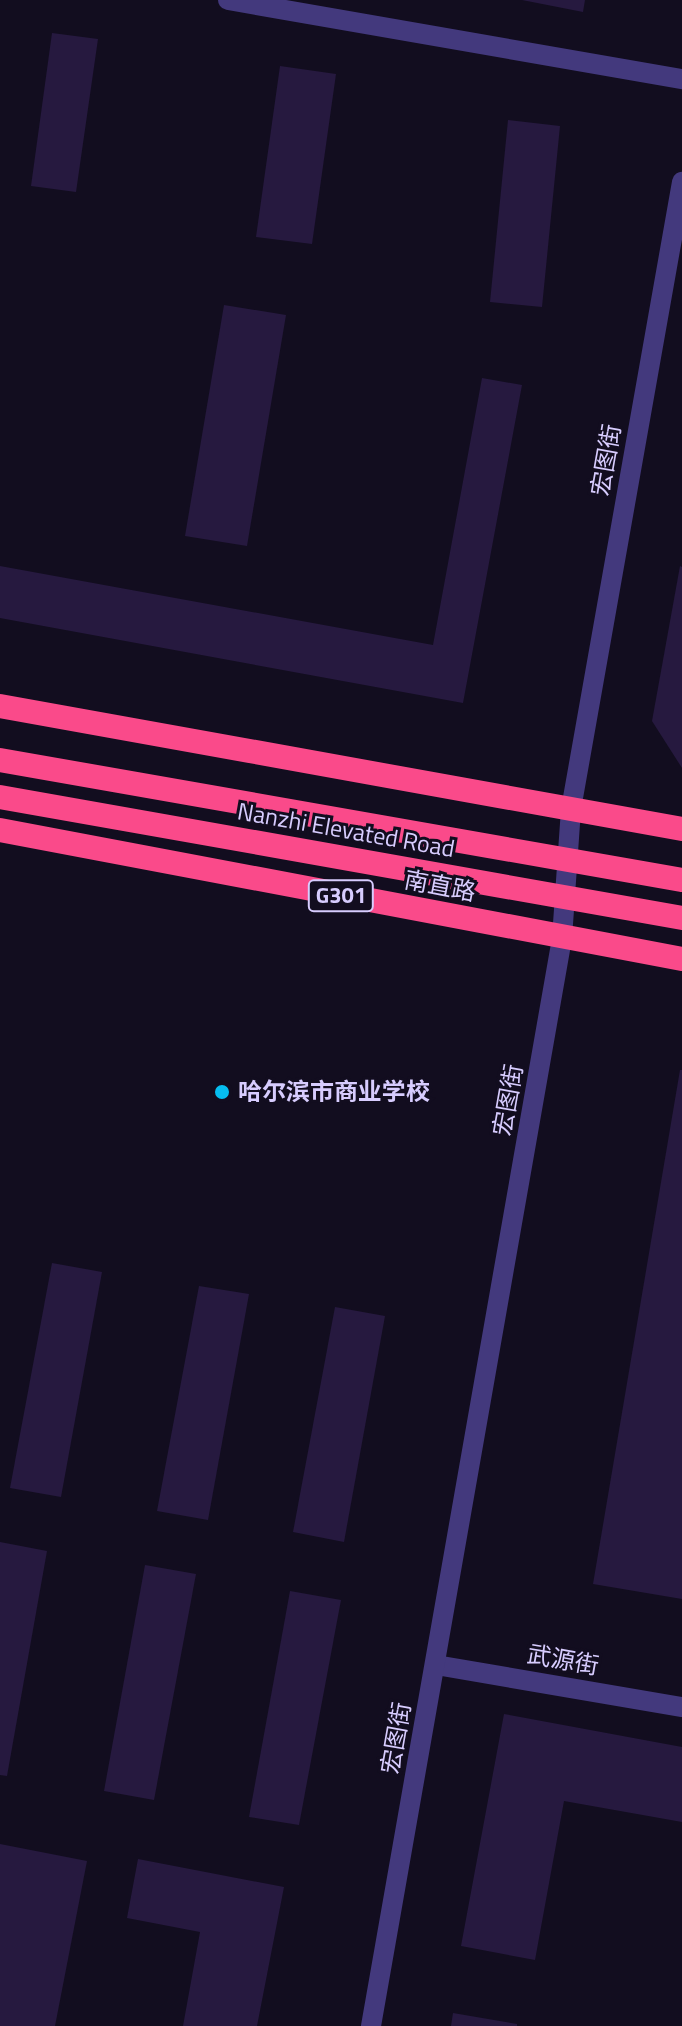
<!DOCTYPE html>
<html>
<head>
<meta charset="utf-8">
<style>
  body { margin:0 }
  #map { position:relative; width:682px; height:2026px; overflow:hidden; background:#120d1f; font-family:"Titillium Web","Noto Sans SC",sans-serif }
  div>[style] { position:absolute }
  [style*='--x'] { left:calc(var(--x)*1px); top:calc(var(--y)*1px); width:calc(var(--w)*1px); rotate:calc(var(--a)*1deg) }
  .building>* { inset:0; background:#26193f }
  .minor>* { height:20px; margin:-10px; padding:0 10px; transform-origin:10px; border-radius:10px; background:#43397d }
  .highway>* { height:24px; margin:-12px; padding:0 12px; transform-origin:12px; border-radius:12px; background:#fa4a8a }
  .highway-bridge>* { height:24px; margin:-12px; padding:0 12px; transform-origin:12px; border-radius:12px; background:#fa4a8a }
  .dots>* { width:22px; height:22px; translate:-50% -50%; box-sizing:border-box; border:4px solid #120d1f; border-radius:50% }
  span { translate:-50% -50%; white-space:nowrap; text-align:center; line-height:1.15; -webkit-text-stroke:6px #120d1f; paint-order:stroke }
  .shield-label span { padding:2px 6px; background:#120d1f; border:2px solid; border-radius:6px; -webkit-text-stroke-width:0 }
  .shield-label { font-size:22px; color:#d7ccfe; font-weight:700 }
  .street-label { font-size:24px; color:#d7ccfe }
  .poi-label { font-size:24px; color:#d7ccfe; font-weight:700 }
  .left { translate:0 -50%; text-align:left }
</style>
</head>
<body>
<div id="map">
  <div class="building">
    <div style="clip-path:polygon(522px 0,585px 0,583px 12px)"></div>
    <div style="clip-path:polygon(52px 33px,98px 39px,76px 192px,31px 186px)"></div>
    <div style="clip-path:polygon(280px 66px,336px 74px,312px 244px,256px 237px)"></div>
    <div style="clip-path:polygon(508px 120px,560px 126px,542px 307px,490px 302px)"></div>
    <div style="clip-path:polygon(224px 305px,286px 315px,247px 546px,185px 536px)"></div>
    <div style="clip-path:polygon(482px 378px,522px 385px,463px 703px,0 618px,0 566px,433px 645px)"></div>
    <div style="clip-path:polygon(680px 566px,682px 567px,682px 768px,652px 721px)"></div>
    <div style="clip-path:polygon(680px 1070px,682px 1070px,682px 1599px,593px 1584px)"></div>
    <div style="clip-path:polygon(52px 1263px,102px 1272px,61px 1497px,10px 1488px)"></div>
    <div style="clip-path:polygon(199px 1286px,249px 1294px,208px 1520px,157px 1511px)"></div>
    <div style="clip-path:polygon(335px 1307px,385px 1316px,344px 1542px,293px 1532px)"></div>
    <div style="clip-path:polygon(0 1542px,47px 1551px,7px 1776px,0 1775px)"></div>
    <div style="clip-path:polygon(145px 1565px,196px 1574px,154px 1800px,104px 1791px)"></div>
    <div style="clip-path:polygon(290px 1591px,341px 1600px,299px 1825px,249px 1817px)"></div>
    <div style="clip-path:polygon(504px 1714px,682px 1747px,682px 1822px,564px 1801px,535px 1960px,461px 1946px)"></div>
    <div style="clip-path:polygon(0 1844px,87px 1861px,55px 2026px,0 2026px)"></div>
    <div style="clip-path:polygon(138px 1859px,284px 1887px,257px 2026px,183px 2026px,200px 1932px,127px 1918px)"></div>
    <div style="clip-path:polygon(453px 2013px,517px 2024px,517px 2026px,451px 2026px)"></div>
  </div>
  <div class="minor">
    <div style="--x:228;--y:0;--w:461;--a:9.9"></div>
    <div style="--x:436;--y:1665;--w:250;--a:9.7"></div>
    <div style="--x:371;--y:2026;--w:1105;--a:-80.04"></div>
    <div style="--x:562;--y:938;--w:129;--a:-86"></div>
    <div style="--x:571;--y:809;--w:637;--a:-79.96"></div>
  </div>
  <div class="highway">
    <div style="--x:0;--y:706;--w:693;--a:10.22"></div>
    <div style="--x:0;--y:830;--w:694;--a:10.71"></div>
  </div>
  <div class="highway-bridge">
    <div style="--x:0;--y:760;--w:692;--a:9.98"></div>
    <div style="--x:0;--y:797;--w:693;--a:10.06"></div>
  </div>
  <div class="dots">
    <div style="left:222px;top:1092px;background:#06bdf0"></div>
  </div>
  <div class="shield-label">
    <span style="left:341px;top:896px">G301</span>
  </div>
  <div class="street-label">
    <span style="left:606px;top:460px;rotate:-80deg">宏图街</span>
    <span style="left:346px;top:830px;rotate:10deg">Nanzhi Elevated Road</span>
    <span style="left:440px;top:886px;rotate:11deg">南直路</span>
    <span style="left:508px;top:1100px;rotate:-80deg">宏图街</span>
    <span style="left:563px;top:1660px;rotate:10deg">武源街</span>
    <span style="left:396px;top:1738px;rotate:-80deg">宏图街</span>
  </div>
  <div class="poi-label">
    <span class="left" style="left:238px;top:1092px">哈尔滨市商业学校</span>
  </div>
</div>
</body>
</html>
